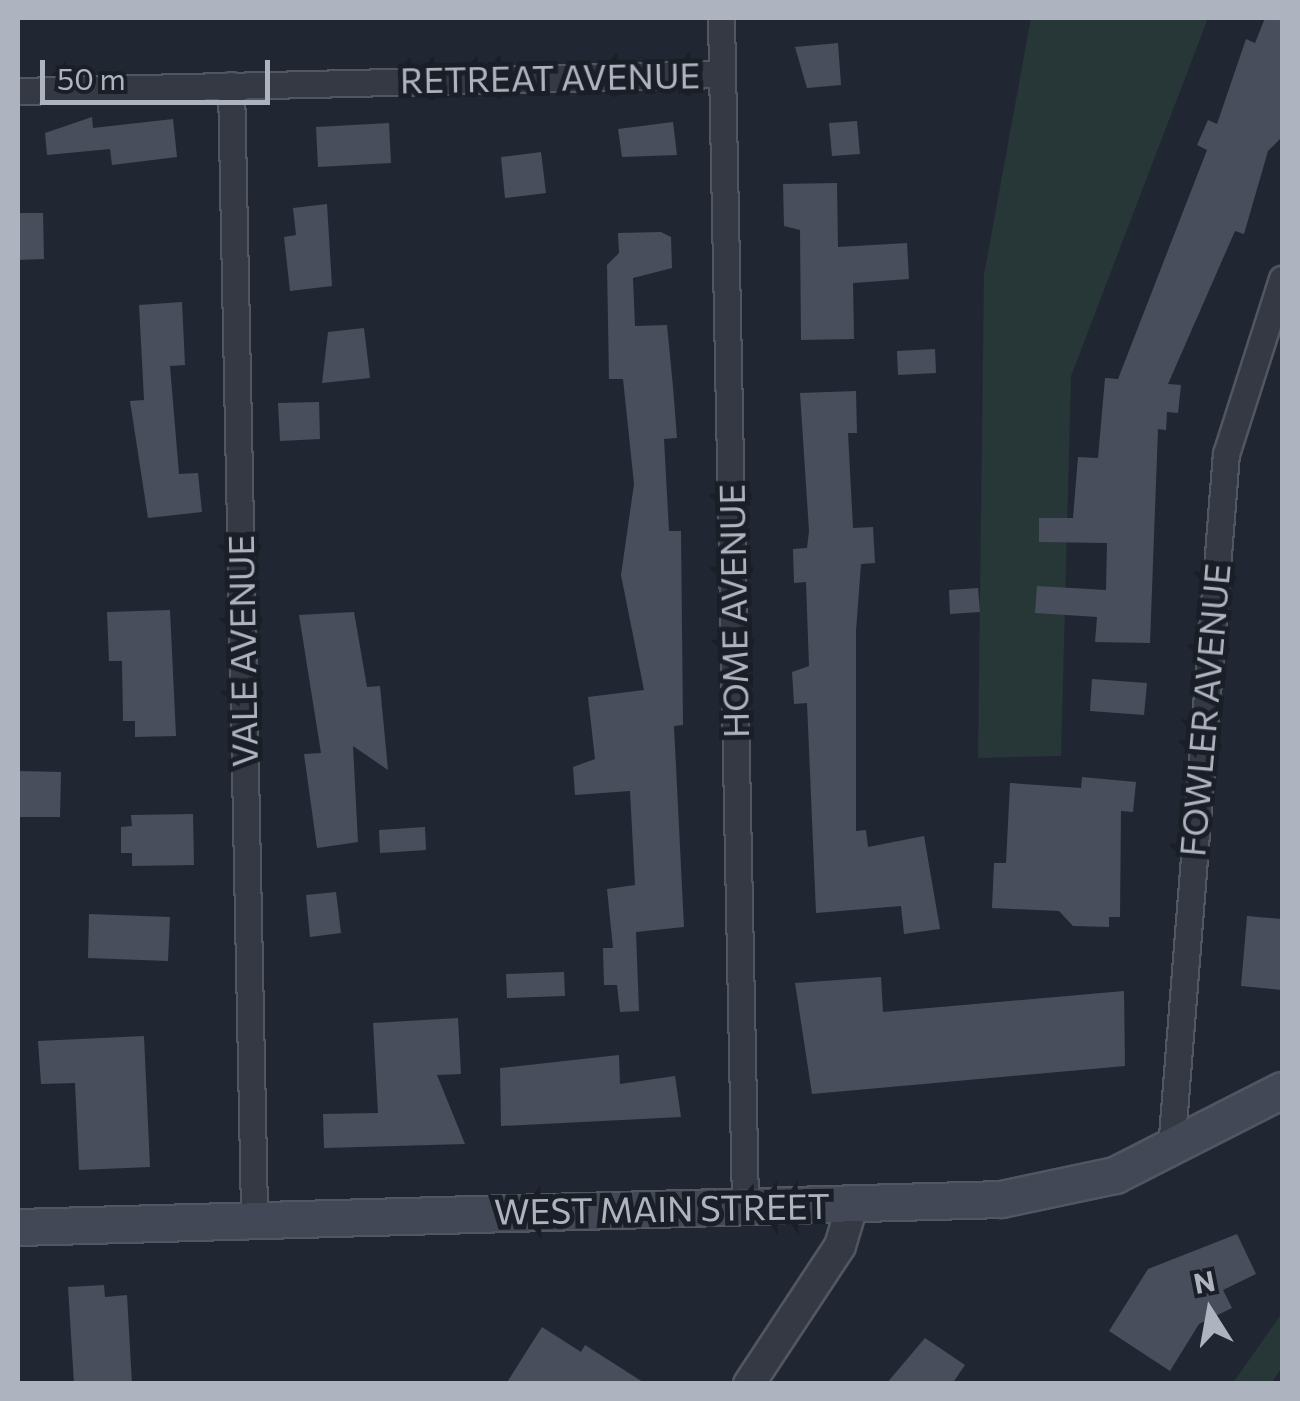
<!DOCTYPE html>
<html>
<head>
<meta charset="utf-8">
<style>
  body { margin:0 }
  #map { position:relative; width:1300px; height:1401px; overflow:hidden; background:#212732; font-family:Commissioner,sans-serif }
  div>[style] { position:absolute }
  [style*='--x'] { left:calc(var(--x)*1px); top:calc(var(--y)*1px); width:calc(var(--w)*1px); rotate:calc(var(--a)*1deg) }
  .green>* { inset:0; background:#273637 }
  .building>* { inset:0; background:#484e5c }
  .roads { filter:drop-shadow(2px 0 #525661) drop-shadow(-2px 0 #525661) drop-shadow(0 2px #525661) drop-shadow(0 -2px #525661) }
  .minor>* { height:25px; margin:-12.5px; padding:0 12.5px; transform-origin:12.5px; border-radius:12.5px; background:#343943 }
  .tertiary>* { height:30px; margin:-15px; padding:0 15px; transform-origin:15px; border-radius:15px; background:#343943 }
  .secondary>* { height:35px; margin:-17.5px; padding:0 17.5px; transform-origin:17.5px; border-radius:17.5px; background:#434856 }
  span { translate:-50% -50%; white-space:nowrap; text-align:center; line-height:1.15; -webkit-text-stroke:10px #1a1e27; paint-order:stroke }
  .street-label { font-size:35px; color:#aeb3c0 }
  .frame { position:absolute; inset:0; border:20px solid #aeb3c0; pointer-events:none }
  .north { position:absolute; left:1160px; top:1261px; width:100px; height:100px; -webkit-text-stroke:8px #1a1e27; paint-order:stroke; rotate:349deg; font-size:28px; font-weight:700; line-height:40px; text-align:center; color:#aeb3c0 }
  .north::after { content:''; display:block; margin:auto; width:35px; height:45px; background:#aeb3c0; clip-path:polygon(50% 0,100% 100%,50% 72%,0 100%) }
  .scale { position:absolute; left:40px; top:60px; width:230px; height:45px; box-sizing:border-box; border:5px solid #aeb3c0; border-top:0; padding-left:12px; font-size:30px; line-height:35px; white-space:nowrap; color:#aeb3c0; -webkit-text-stroke:8px #1a1e27; paint-order:stroke }
</style>
</head>
<body>
<div id="map">
  <div class="green">
    <div style="clip-path:polygon(1031px 18px,1208px 18px,1071px 376px,1061px 756px,978px 758px,984px 275px)"></div>
    <div style="clip-path:polygon(1282px 1313px,1282px 1368px,1271px 1383px,1233px 1383px)"></div>
  </div>
  <div class="building">
    <div style="clip-path:polygon(1265px 18px,1282px 18px,1282px 137px,1268px 151px,1244px 234px,1235px 231px,1168px 384px,1181px 385px,1178px 413px,1167px 412px,1166px 430px,1158px 429px,1150px 643px,1095px 642px,1097px 617px,1035px 613px,1037px 586px,1106px 590px,1107px 543px,1039px 542px,1039px 518px,1073px 518px,1078px 457px,1098px 458px,1105px 378px,1118px 379px,1207px 150px,1197px 145px,1208px 120px,1217px 124px,1246px 39px,1255px 43px)"></div>
    <div style="clip-path:polygon(838px 43px,841px 85px,807px 88px,795px 47px)"></div>
    <div style="clip-path:polygon(92px 117px,93px 128px,173px 119px,177px 157px,112px 165px,110px 149px,47px 155px,45px 133px)"></div>
    <div style="clip-path:polygon(857px 121px,860px 154px,832px 156px,829px 123px)"></div>
    <div style="clip-path:polygon(673px 122px,677px 155px,622px 157px,618px 129px)"></div>
    <div style="clip-path:polygon(389px 123px,391px 163px,318px 167px,316px 127px)"></div>
    <div style="clip-path:polygon(541px 152px,546px 193px,505px 198px,501px 157px)"></div>
    <div style="clip-path:polygon(837px 183px,838px 247px,907px 243px,909px 279px,853px 283px,854px 339px,801px 340px,800px 230px,784px 226px,783px 184px)"></div>
    <div style="clip-path:polygon(327px 204px,332px 286px,290px 291px,284px 237px,296px 235px,293px 208px)"></div>
    <div style="clip-path:polygon(18px 213px,43px 213px,44px 259px,18px 260px)"></div>
    <div style="clip-path:polygon(661px 232px,671px 237px,672px 268px,633px 278px,635px 326px,667px 325px,673px 387px,677px 438px,664px 439px,669px 531px,681px 531px,683px 725px,674px 726px,684px 927px,636px 932px,639px 1011px,620px 1012px,617px 985px,604px 985px,603px 948px,613px 948px,607px 889px,635px 885px,630px 791px,575px 795px,573px 767px,595px 759px,588px 697px,644px 690px,621px 575px,634px 484px,623px 379px,609px 379px,607px 265px,619px 253px,618px 233px)"></div>
    <div style="clip-path:polygon(182px 302px,185px 365px,170px 366px,179px 474px,198px 473px,202px 512px,148px 518px,130px 401px,144px 400px,139px 305px)"></div>
    <div style="clip-path:polygon(364px 328px,370px 378px,322px 383px,328px 332px)"></div>
    <div style="clip-path:polygon(935px 349px,936px 373px,898px 375px,897px 351px)"></div>
    <div style="clip-path:polygon(856px 391px,857px 433px,848px 433px,853px 528px,873px 527px,875px 563px,861px 564px,856px 631px,856px 831px,866px 830px,868px 847px,924px 836px,940px 929px,904px 934px,901px 906px,816px 913px,807px 703px,794px 704px,792px 672px,809px 666px,806px 582px,794px 583px,793px 549px,807px 548px,809px 531px,800px 393px)"></div>
    <div style="clip-path:polygon(319px 402px,320px 439px,280px 441px,278px 403px)"></div>
    <div style="clip-path:polygon(978px 588px,980px 612px,950px 614px,949px 590px)"></div>
    <div style="clip-path:polygon(170px 610px,176px 736px,135px 737px,135px 721px,123px 721px,122px 661px,109px 661px,107px 612px)"></div>
    <div style="clip-path:polygon(354px 612px,367px 687px,380px 686px,388px 770px,353px 746px,358px 842px,317px 848px,304px 754px,321px 753px,299px 615px)"></div>
    <div style="clip-path:polygon(1092px 679px,1147px 683px,1144px 715px,1090px 711px)"></div>
    <div style="clip-path:polygon(18px 771px,61px 772px,60px 817px,18px 817px)"></div>
    <div style="clip-path:polygon(1082px 777px,1136px 782px,1133px 812px,1121px 811px,1120px 917px,1109px 917px,1109px 927px,1073px 926px,1059px 911px,992px 908px,994px 863px,1006px 863px,1010px 783px,1081px 788px)"></div>
    <div style="clip-path:polygon(193px 814px,194px 865px,132px 866px,132px 853px,121px 853px,121px 827px,132px 826px,131px 815px)"></div>
    <div style="clip-path:polygon(425px 827px,426px 850px,380px 853px,379px 830px)"></div>
    <div style="clip-path:polygon(336px 892px,341px 933px,310px 937px,306px 895px)"></div>
    <div style="clip-path:polygon(89px 914px,170px 917px,168px 961px,88px 958px)"></div>
    <div style="clip-path:polygon(1247px 916px,1282px 919px,1282px 990px,1241px 986px)"></div>
    <div style="clip-path:polygon(564px 972px,565px 996px,507px 998px,506px 974px)"></div>
    <div style="clip-path:polygon(881px 977px,883px 1012px,1124px 991px,1125px 1066px,812px 1094px,795px 983px)"></div>
    <div style="clip-path:polygon(458px 1018px,461px 1074px,437px 1075px,465px 1144px,324px 1148px,323px 1114px,378px 1113px,373px 1023px)"></div>
    <div style="clip-path:polygon(144px 1036px,150px 1167px,79px 1170px,75px 1083px,41px 1084px,38px 1041px)"></div>
    <div style="clip-path:polygon(619px 1055px,620px 1084px,675px 1076px,681px 1117px,501px 1126px,500px 1068px)"></div>
    <div style="clip-path:polygon(1237px 1234px,1256px 1274px,1223px 1290px,1232px 1308px,1199px 1324px,1170px 1371px,1109px 1331px,1148px 1269px)"></div>
    <div style="clip-path:polygon(104px 1285px,105px 1297px,127px 1295px,132px 1384px,74px 1384px,68px 1287px)"></div>
    <div style="clip-path:polygon(542px 1327px,581px 1352px,585px 1345px,646px 1384px,506px 1384px)"></div>
    <div style="clip-path:polygon(925px 1338px,965px 1365px,952px 1384px,886px 1384px)"></div>
  </div>
  <div class="roads">
    <div class="minor">
      <div style="--x:721;--y:18;--w:1187;--a:88.84"></div>
      <div style="--x:231;--y:85;--w:1131;--a:88.83"></div>
      <div style="--x:18;--y:91;--w:704;--a:-1.38"></div>
      <div style="--x:1171;--y:1149;--w:697;--a:-85.48"></div>
      <div style="--x:1226;--y:454;--w:184;--a:-72.3"></div>
    </div>
    <div class="tertiary">
      <div style="--x:749;--y:1384;--w:165;--a:-56.6"></div>
      <div style="--x:840;--y:1246;--w:42;--a:-73.3"></div>
    </div>
    <div class="secondary">
      <div style="--x:18;--y:1227;--w:983;--a:-1.63"></div>
      <div style="--x:1001;--y:1199;--w:116;--a:-11.9"></div>
      <div style="--x:1115;--y:1175;--w:187;--a:-27"></div>
    </div>
  </div>
  <div class="street-label">
    <span style="left:550px;top:77px;rotate:-1deg">RETREAT AVENUE</span>
    <span style="left:733px;top:611px;rotate:-91deg">HOME AVENUE</span>
    <span style="left:242px;top:651px;rotate:-91deg">VALE AVENUE</span>
    <span style="left:1204px;top:710px;rotate:-85deg">FOWLER AVENUE</span>
    <span style="left:662px;top:1208px;rotate:-1deg">WEST MAIN STREET</span>
  </div>
  <div class="frame"></div>
  <div class="north">N</div>
  <div class="scale">50 m</div>
</div>
</body>
</html>
